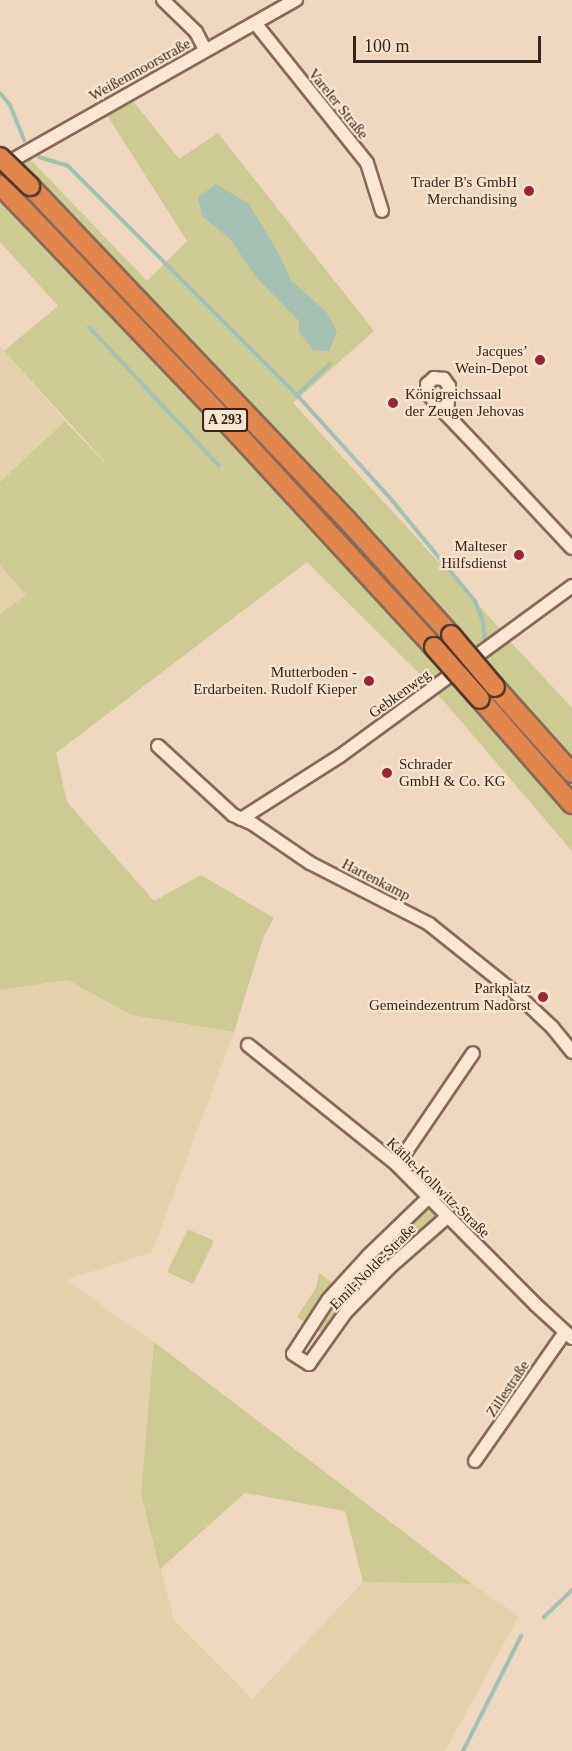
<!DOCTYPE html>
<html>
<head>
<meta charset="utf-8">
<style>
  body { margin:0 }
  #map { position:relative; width:572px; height:1751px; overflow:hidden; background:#efd8bf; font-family:Georgia,serif }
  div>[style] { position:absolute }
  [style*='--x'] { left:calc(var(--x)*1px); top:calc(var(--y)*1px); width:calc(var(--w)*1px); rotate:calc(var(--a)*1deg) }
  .farmland>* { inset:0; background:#e4d2ad }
  .green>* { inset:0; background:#cdca93 }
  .water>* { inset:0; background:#a3c0b3 }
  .stream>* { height:4px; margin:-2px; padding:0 2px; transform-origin:2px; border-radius:2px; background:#a3c0b3 }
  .roads { filter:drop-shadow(2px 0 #886957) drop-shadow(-2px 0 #886957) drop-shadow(0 2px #886957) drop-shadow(0 -2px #886957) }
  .minor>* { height:12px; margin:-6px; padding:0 6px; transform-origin:6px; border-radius:6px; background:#f9e7d3 }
  .highway>* { height:18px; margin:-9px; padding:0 9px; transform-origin:9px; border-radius:9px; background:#e1864d }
  .bridges { filter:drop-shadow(2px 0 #55382c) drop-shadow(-2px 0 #55382c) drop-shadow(0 2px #55382c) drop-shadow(0 -2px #55382c) }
  .highway-bridge>* { height:18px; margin:-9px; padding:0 9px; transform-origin:9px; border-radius:9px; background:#e1864d }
  .dots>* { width:16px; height:16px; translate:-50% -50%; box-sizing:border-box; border:3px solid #f6e4cf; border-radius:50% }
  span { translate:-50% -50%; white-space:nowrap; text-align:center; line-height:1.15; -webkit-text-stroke:4.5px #f6e4cf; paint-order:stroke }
  .shield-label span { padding:2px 4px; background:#f6e4cf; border:2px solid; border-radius:4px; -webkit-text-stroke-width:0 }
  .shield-label { font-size:14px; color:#37251c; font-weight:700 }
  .street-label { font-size:15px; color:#37251c }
  .poi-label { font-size:15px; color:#37251c }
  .right { translate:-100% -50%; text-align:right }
  .left { translate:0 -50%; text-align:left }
  .scale { position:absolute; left:353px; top:36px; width:188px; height:27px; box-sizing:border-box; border:3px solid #37251c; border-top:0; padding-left:8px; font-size:18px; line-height:21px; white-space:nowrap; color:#37251c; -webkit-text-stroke:4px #f6e4cf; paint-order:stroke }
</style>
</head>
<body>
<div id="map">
  <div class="farmland">
    <div style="clip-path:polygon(0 346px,65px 421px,0 482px)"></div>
    <div style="clip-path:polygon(0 565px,26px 595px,0 614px)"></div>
    <div style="clip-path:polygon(68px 980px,131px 1015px,234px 1032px,152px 1252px,66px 1280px,154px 1342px,141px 1494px,174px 1620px,252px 1699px,363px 1582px,472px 1584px,519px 1616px,445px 1751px,0 1751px,0 990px)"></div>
  </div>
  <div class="green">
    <div style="clip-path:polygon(130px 97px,179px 159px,218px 133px,374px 331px,293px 403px,501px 630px,428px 682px,307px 562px,56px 753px,67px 802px,154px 901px,201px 875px,274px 918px,263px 938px,234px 1032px,131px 1015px,68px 980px,0 990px,0 614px,26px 595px,0 565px,0 482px,65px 421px,116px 474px,4px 351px,58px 306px,0 242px,0 175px,29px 158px,147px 281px,187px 241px,105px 112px)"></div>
    <div style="clip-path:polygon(509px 640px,572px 708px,572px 851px,436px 692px)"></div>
    <div style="clip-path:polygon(429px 1197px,447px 1217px,328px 1337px,297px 1317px,316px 1288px,319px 1273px,339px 1288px)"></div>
    <div style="clip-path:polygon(188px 1229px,214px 1241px,193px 1284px,167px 1272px)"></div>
    <div style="clip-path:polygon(154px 1342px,472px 1584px,363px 1582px,345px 1511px,245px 1493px,160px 1569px,141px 1494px)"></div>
  </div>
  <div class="water">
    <div style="clip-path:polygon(216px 184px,249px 204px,278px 252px,291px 280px,327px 313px,337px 332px,329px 351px,313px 350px,299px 332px,299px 321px,256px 277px,231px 240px,202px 216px,198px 197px)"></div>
  </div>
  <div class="stream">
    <div style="--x:0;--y:93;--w:16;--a:50"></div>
    <div style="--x:10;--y:105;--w:38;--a:68"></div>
    <div style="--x:39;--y:157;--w:30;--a:17"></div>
    <div style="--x:68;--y:166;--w:324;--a:45"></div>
    <div style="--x:297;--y:395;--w:139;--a:47.9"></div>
    <div style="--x:390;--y:498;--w:134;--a:50.5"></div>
    <div style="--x:475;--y:601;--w:22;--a:69"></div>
    <div style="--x:483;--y:622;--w:20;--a:84"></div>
    <div style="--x:89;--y:327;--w:190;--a:46.9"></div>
    <div style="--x:297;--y:395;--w:45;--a:-43.2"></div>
    <div style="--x:544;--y:1617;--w:39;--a:-44"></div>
    <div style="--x:463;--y:1751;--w:129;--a:-63.2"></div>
  </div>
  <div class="roads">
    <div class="minor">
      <div style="--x:163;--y:0;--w:46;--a:44.1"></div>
      <div style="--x:196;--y:32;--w:20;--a:63"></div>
      <div style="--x:255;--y:23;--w:179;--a:51.3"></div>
      <div style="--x:367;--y:163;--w:50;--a:72.6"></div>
      <div style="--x:2;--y:166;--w:338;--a:-29.5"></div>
      <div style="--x:447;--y:415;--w:29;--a:-86"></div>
      <div style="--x:449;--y:386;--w:9;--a:-126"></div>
      <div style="--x:444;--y:379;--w:10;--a:-174"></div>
      <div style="--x:434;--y:378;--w:9;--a:139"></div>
      <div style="--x:427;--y:384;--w:10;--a:84"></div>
      <div style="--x:428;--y:394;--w:28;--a:48"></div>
      <div style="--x:447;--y:415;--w:52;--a:46.5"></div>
      <div style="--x:483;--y:453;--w:130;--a:46.9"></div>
      <div style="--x:158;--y:746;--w:102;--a:42.6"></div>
      <div style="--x:233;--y:815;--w:22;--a:24"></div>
      <div style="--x:253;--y:824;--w:69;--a:34.4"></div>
      <div style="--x:310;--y:863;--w:134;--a:27.1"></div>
      <div style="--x:429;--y:924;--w:117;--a:38.7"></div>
      <div style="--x:520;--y:997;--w:44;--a:43.2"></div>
      <div style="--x:552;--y:1027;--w:32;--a:51"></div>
      <div style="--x:241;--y:819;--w:117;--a:-32.5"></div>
      <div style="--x:340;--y:756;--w:288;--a:-36.2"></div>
      <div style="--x:248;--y:1045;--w:191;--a:38.8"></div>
      <div style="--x:397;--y:1165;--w:197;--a:45.2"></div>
      <div style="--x:536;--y:1305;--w:49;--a:42.5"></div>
      <div style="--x:397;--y:1165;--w:135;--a:-55.8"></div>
      <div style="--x:429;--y:1197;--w:85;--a:136"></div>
      <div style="--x:368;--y:1256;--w:59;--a:132.3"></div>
      <div style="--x:328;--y:1300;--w:64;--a:122.9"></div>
      <div style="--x:293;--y:1354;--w:19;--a:32"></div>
      <div style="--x:309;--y:1364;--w:64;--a:-54.6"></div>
      <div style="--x:346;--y:1312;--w:63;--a:-45.6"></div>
      <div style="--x:390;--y:1267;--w:76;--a:-41.3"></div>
      <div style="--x:475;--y:1461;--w:157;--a:-55.1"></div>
    </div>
    <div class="highway">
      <div style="--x:0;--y:185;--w:333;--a:46.3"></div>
      <div style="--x:230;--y:426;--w:301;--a:47.3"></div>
      <div style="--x:30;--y:186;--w:460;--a:46.5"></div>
      <div style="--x:347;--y:520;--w:155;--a:47.9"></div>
      <div style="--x:495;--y:687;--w:115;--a:48.2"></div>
      <div style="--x:480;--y:699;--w:140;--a:48.8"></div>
    </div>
  </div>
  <div class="bridges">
    <div class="highway-bridge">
      <div style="--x:0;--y:157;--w:42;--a:44"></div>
      <div style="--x:451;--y:635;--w:68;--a:49.8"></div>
      <div style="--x:434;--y:647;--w:69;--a:48.5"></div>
    </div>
  </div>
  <div class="dots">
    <div style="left:529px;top:191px;background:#98263a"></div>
    <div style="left:540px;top:360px;background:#98263a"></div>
    <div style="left:393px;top:403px;background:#98263a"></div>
    <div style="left:519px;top:555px;background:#98263a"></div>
    <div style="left:369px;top:681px;background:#98263a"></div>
    <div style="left:387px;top:773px;background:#98263a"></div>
    <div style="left:543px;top:997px;background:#98263a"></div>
  </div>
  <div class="shield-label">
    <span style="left:225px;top:420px">A 293</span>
  </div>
  <div class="street-label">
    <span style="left:140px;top:70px;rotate:-29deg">Weißenmoorstraße</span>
    <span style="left:338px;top:104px;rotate:51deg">Vareler Straße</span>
    <span style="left:400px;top:694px;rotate:-36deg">Gebkenweg</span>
    <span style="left:376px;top:880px;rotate:27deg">Hartenkamp</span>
    <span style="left:438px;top:1188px;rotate:44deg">Käthe-Kollwitz-Straße</span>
    <span style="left:373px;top:1267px;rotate:-45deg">Emil-Nolde-Straße</span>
    <span style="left:508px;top:1389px;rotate:-56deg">Zillestraße</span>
  </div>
  <div class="poi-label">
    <span class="right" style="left:517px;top:191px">Trader B's GmbH<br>Merchandising</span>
    <span class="right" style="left:528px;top:360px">Jacques’<br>Wein-Depot</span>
    <span class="left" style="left:405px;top:403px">Königreichssaal<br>der Zeugen Jehovas</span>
    <span class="right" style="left:507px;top:555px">Malteser<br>Hilfsdienst</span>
    <span class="right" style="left:357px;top:681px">Mutterboden -<br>Erdarbeiten. Rudolf Kieper</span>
    <span class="left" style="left:399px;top:773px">Schrader<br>GmbH &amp; Co. KG</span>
    <span class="right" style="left:531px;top:997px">Parkplatz<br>Gemeindezentrum Nadorst</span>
  </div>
  <div class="scale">100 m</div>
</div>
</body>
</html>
